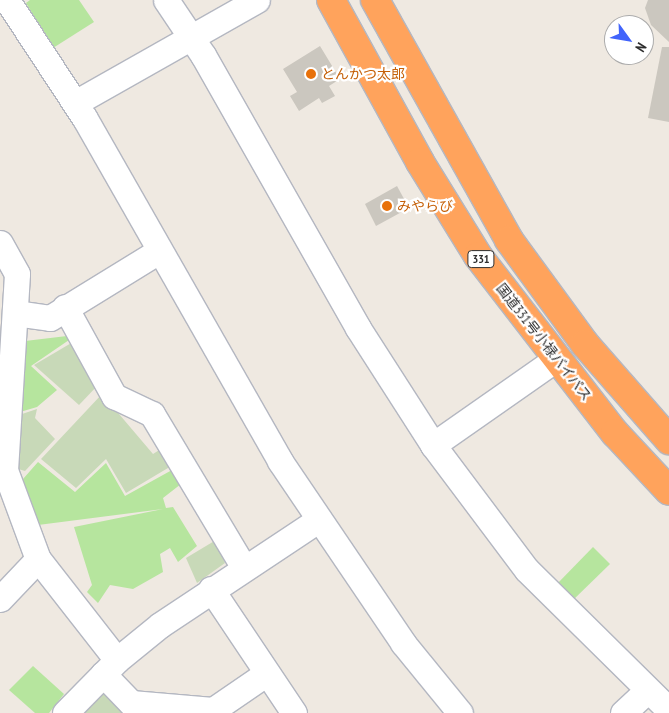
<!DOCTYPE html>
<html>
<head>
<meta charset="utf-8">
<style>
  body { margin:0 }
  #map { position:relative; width:669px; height:713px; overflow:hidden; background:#efe9e1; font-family:"PT Sans Narrow","Noto Sans JP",sans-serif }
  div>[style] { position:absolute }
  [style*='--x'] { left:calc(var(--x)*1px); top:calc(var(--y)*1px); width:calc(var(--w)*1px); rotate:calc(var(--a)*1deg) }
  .green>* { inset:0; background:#b6e59e }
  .cemetery>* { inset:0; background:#c8d9b8 }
  .building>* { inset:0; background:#cbc7bf }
  .roads { filter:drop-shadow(1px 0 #b4b7c1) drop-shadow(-1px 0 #b4b7c1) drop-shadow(0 1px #b4b7c1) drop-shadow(0 -1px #b4b7c1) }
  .minor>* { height:25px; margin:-12.5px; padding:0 12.5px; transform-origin:12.5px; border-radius:12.5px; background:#fff }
  .highway>* { height:28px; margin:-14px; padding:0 14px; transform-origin:14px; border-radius:14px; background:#ffa35c }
  .dots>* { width:14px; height:14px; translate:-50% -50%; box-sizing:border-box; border:2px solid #fff; border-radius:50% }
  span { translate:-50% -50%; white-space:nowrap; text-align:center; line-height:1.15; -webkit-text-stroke:4.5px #fff; paint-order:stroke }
  .shield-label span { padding:1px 4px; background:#fff; border:1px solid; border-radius:4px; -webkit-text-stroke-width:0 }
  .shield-label { font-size:12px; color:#2e2e2e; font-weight:700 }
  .food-label { font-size:14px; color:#c56008 }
  .left { translate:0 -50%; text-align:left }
  .street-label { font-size:14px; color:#2e2e2e }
  .north { position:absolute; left:604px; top:15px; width:50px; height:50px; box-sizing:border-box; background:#fff; border:1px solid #ababab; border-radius:50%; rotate:122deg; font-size:14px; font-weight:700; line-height:20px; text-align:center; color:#2e2e2e }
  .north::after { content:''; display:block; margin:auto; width:18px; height:22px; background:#4264fb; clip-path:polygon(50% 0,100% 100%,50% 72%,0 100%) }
</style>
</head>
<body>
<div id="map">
  <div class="green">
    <div style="clip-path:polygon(30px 0,79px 0,94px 22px,53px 48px,26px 3px)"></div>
    <div style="clip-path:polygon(67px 336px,69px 340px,31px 366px,57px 390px,37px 407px,20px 412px,25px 341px)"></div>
    <div style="clip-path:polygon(38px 462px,75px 492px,106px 463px,125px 496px,172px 470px,181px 484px,163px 498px,166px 508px,173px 507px,197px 546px,178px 562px,170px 548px,160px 554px,163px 572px,133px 589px,110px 585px,98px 603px,87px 592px,92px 585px,74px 527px,163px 509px,38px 525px,23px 479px)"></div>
    <div style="clip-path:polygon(593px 547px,610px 564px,571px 602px,556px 585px)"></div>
    <div style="clip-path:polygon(33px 666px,64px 694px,49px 713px,35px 713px,9px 690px)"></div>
  </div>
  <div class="cemetery">
    <div style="clip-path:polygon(73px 342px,99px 384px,79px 405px,34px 365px)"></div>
    <div style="clip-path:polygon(102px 394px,153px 454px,164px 447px,173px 465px,126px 493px,106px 459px,76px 488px,41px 459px)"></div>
    <div style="clip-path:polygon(37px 409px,35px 418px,55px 439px,25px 471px,15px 468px,19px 415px)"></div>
    <div style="clip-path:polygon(216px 540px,225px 563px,197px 583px,186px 558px)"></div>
    <div style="clip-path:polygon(102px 690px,173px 713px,81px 713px)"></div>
  </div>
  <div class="building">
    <div style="clip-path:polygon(648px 0,669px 0,669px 42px,651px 25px,645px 8px)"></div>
    <div style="clip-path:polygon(320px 46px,340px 79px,329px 86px,335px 96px,322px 103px,319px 98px,299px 111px,290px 96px,297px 92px,283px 69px)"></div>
    <div style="clip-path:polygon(662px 47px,669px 47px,669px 122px,648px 118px)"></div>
    <div style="clip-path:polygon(397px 186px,409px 208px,376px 226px,365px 204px)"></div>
  </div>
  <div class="roads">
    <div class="minor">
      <div style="--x:7;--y:0;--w:140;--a:56.7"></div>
      <div style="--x:84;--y:117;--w:396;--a:60.3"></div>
      <div style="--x:280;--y:461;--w:220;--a:55.9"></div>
      <div style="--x:403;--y:643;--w:90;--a:50.8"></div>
      <div style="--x:166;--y:0;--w:66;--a:56.1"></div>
      <div style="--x:203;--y:55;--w:314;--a:60.4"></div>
      <div style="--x:358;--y:328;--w:139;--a:57.3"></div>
      <div style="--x:433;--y:445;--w:156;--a:53.1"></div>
      <div style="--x:527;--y:570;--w:199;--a:44.6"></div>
      <div style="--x:75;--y:103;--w:209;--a:-29.5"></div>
      <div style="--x:0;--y:243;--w:35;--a:61"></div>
      <div style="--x:17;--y:274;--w:196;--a:93.5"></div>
      <div style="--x:5;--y:470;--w:95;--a:69.7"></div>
      <div style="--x:38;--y:559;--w:128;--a:52"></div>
      <div style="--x:65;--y:307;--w:102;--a:61.2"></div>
      <div style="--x:114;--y:396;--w:42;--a:25.3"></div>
      <div style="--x:152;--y:414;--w:179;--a:59.1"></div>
      <div style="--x:15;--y:313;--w:35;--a:8"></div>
      <div style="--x:50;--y:318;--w:128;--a:-31.6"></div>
      <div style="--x:433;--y:445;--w:150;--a:-35"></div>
      <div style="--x:211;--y:589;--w:149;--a:56.2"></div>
      <div style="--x:0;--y:599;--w:55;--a:-46.5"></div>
      <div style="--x:103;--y:674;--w:40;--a:46"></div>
      <div style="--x:131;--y:703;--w:82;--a:4.9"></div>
      <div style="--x:213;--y:710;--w:65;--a:-34.4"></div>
      <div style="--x:65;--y:713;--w:74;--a:-45.5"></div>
      <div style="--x:117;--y:660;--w:55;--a:-39.1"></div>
      <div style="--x:160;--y:625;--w:190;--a:-33.6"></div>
      <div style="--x:623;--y:713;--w:33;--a:-43"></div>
    </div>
    <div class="highway">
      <div style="--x:331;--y:0;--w:185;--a:61.2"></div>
      <div style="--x:420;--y:162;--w:110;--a:58.3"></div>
      <div style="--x:478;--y:256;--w:224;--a:52.3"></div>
      <div style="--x:615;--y:433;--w:79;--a:47"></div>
      <div style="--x:375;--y:0;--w:275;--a:60.8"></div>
      <div style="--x:509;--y:240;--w:129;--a:53.8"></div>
      <div style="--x:585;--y:344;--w:128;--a:48.8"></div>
    </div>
  </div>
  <div class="dots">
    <div style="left:311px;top:74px;background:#e8710a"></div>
    <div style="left:387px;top:206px;background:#e8710a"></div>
  </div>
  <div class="shield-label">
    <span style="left:481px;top:259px">331</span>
  </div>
  <div class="food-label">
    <span class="left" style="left:321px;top:74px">とんかつ太郎</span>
    <span class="left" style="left:397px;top:206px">みやらび</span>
  </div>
  <div class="street-label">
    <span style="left:544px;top:342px;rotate:52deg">国道331号小禄バイパス</span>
  </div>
  <div class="north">N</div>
</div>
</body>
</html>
